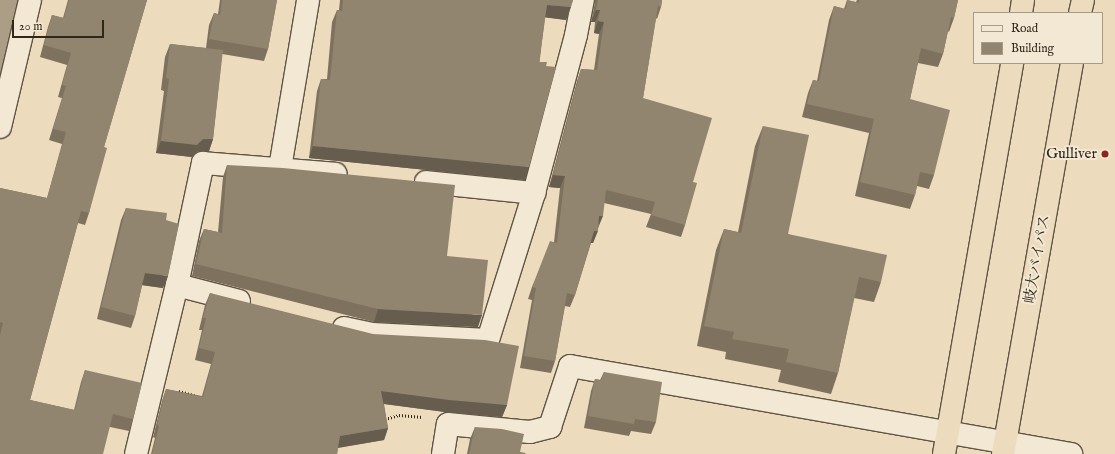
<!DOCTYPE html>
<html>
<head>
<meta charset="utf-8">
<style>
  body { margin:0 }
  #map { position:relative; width:1115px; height:454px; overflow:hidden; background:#ecdbbd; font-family:"IM FELL English","Noto Serif JP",serif }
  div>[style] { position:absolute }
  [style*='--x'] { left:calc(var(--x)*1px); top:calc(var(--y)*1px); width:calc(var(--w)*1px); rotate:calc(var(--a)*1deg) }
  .river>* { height:55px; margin:-27.5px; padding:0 27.5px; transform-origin:27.5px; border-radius:27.5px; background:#ac9e86 }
  .path>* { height:2.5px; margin-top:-1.25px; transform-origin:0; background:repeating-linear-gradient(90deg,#30271b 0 1px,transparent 0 3px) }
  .roads { filter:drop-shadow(1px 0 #5f5444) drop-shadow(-1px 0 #5f5444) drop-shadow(0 1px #5f5444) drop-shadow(0 -1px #5f5444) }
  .street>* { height:22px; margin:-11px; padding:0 11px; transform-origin:11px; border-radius:11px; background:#f3e8d4 }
  .highway>* { height:22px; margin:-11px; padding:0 11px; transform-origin:11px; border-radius:11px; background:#ecdbbd }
  .wall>* { inset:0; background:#7e725f }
  .shaded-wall>* { inset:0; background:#665d4e }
  .building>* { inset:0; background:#92856f }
  .dots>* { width:11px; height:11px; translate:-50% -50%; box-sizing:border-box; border:2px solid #f3e8d4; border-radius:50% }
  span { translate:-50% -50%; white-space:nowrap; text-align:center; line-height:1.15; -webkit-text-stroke:4px #f3e8d4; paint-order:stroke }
  .poi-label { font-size:15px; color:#30271b }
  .right { translate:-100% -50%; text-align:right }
  .street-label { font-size:15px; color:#30271b }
  .legend { position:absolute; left:973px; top:12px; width:130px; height:52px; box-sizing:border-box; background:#f3e8d4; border:1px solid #a59b8a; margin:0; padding:5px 7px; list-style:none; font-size:12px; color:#30271b }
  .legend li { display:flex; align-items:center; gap:8px; height:20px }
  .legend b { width:20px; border:1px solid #a59b8a }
  .scale { position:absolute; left:12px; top:20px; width:92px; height:18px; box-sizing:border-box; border:2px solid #30271b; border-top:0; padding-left:5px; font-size:12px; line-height:14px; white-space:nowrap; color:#30271b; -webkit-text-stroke:3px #f3e8d4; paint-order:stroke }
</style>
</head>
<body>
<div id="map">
  <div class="river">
    <div style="--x:0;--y:44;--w:45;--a:-76"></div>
  </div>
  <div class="path">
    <div style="--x:179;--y:391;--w:16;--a:15"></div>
    <div style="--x:385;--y:419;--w:15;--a:-16"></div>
    <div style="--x:399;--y:415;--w:24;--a:5"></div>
  </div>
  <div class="roads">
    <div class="street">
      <div style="--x:0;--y:127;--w:130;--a:-76.7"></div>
      <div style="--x:280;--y:168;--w:170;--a:-80.5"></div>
      <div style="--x:426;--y:182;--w:109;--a:5.8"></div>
      <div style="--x:177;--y:285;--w:125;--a:-78"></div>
      <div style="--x:203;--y:163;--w:133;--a:4.7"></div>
      <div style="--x:344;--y:328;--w:29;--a:12"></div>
      <div style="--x:372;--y:334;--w:116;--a:3"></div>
      <div style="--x:488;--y:340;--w:154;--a:-72.6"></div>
      <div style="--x:534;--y:193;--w:163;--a:-75.1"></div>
      <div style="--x:576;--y:35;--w:36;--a:-79"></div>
      <div style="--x:136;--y:454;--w:174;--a:-76.4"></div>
      <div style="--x:177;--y:285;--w:64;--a:14.5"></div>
      <div style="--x:443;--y:454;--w:30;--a:-81"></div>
      <div style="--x:448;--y:424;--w:82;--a:5.6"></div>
      <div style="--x:530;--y:432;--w:21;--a:-14"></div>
      <div style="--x:550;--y:427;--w:64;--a:-71.8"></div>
      <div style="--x:570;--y:366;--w:509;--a:9.96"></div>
    </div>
    <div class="highway">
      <div style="--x:1021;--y:13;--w:13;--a:-81"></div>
      <div style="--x:1080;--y:13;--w:13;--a:-77"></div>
      <div style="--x:944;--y:454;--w:397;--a:-80.1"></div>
      <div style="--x:1003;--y:454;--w:397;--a:-80"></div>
    </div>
  </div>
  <div class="wall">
    <div style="clip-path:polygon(68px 0,147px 0,104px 147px,89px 213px,85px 225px,78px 223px,30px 400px,74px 410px,81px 382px,85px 370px,133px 419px,129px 431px,110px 427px,0 454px,0 188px,47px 198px,62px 144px,49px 140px,62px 98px,58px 97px,67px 65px,40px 57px,48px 27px,52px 15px,63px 18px)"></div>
    <div style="clip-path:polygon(220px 0,277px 0,268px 49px,264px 61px,222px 54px,213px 139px,209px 151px,198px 151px,192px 157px,156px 153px,164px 91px,161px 90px,165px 57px,170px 44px,206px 48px,209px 25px,214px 13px,218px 14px)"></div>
    <div style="clip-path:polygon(340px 0,573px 0,566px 20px,545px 17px,525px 180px,309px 158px,317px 91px,321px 79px,327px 79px,332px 22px,337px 10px,339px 10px)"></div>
    <div style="clip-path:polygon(595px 0,662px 0,661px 7px,657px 19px,656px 18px,643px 98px,693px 182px,685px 225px,681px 237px,646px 227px,651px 214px,604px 203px,598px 228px,593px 243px,591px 243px,575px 295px,570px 307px,565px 306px,555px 361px,551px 373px,520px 368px,532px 300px,528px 299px,532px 287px,554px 242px,560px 188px,549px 187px,577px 81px,581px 69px,594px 70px,599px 34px,594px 33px,595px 22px,591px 22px,595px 2px)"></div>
    <div style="clip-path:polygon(847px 0,856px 2px,857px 0,958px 0,954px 18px,949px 32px,948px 31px,943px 54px,938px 67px,918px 63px,910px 99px,934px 175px,929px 189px,917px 186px,915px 195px,910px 209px,855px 196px,869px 133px,802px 117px,808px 93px,813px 80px,817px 81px,829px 20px,834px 6px,844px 9px)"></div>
    <div style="clip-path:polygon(763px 126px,788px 234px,881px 282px,874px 302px,854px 298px,838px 373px,831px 394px,778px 382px,781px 370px,725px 359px,726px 352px,697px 346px,716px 250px,724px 229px,738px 232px,755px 146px)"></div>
    <div style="clip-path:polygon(227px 165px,447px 256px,478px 327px,374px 322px,192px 276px,199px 241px,204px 229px,218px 232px,223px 177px)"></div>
    <div style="clip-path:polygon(126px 208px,166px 220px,163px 288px,142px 285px,135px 316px,131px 328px,97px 319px,121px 220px)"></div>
    <div style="clip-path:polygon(210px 293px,507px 405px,502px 417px,445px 412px,384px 404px,388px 428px,384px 440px,338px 448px,337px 454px,151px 454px,155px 438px,153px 437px,162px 401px,166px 389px,202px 396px,211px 364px,195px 360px,202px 330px,199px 330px,205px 305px)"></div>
    <div style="clip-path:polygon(604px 372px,656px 422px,651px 434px,631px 431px,629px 436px,584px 428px,591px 391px,595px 379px,600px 380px)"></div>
    <div style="clip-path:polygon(475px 427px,520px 452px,525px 454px,467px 454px,470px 439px)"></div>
  </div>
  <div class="shaded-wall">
    <div style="clip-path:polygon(547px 5px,571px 7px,566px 20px,542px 17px)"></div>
    <div style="clip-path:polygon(596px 10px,600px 10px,595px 22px,591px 22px)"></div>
    <div style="clip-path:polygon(598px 21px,604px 22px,599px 34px,594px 33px)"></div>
    <div style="clip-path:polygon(213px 139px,209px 151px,198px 151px,192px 157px,156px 153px,161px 141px)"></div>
    <div style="clip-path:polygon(313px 146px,529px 167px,525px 180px,309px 158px)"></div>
    <div style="clip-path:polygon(553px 175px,565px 176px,560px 188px,549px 187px)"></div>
    <div style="clip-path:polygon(599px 216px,603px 216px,598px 228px)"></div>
    <div style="clip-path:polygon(594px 231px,598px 231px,593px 243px,590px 243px)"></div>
    <div style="clip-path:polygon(145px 273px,168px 276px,163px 288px,141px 285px)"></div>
    <div style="clip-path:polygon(378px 309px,482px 315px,478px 327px,374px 322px)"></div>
    <div style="clip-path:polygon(381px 391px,507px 405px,502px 417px,445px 412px,377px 403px)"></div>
    <div style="clip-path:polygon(388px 428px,384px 440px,336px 448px,340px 436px)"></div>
  </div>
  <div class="building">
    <div style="clip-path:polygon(69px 0,147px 0,104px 147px,107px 148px,89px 213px,81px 211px,30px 400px,75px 410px,85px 370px,142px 383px,133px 419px,113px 414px,103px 454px,0 454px,0 335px,3px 323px,0 322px,0 188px,47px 198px,66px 132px,53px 129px,66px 86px,62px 85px,71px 53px,44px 45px,52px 15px,64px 18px)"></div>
    <div style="clip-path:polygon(222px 0,277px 0,268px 49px,209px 39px,214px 13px,220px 15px)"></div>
    <div style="clip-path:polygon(343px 0,573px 0,571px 7px,547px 5px,539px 62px,547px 62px,546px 66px,556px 67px,529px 167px,313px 146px,321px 79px,330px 80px,337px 10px,342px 11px)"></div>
    <div style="clip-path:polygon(598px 0,662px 0,661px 7px,658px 6px,643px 98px,712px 118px,693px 182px,697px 183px,685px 225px,651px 215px,655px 202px,606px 190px,603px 216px,599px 216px,598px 231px,594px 231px,575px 295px,567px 293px,555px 361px,524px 356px,536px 288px,532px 287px,550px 241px,557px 243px,565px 176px,553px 175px,581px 69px,597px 70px,604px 22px,598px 21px,600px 10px,596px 10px)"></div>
    <div style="clip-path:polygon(847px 0,859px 3px,859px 0,958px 0,954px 18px,951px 17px,943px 54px,921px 48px,910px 99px,950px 110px,934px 175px,920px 172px,915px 195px,860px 182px,874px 119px,807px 104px,813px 80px,819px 81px,834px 6px,846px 9px)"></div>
    <div style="clip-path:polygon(170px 44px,223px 50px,213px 139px,203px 139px,197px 145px,161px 141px,169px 79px,166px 78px)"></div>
    <div style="clip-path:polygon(763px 126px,809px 135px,788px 234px,887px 255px,881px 282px,859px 277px,838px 373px,786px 362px,789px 349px,732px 339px,734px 332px,704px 326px,724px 229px,741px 233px)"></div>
    <div style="clip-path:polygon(227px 165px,283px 168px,455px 185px,447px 256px,488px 260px,482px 315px,378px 309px,196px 264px,204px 229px,222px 233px)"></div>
    <div style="clip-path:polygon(126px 208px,167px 213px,166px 220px,179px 224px,168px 276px,145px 273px,135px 316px,101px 307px)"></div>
    <div style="clip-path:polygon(210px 293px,373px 334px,485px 340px,519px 346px,507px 405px,449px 400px,381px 391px,388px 428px,340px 436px,337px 454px,152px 454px,159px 426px,157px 425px,166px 389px,203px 397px,215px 352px,199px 348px,206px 318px,203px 318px)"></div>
    <div style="clip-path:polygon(604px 372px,662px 382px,656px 422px,635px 419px,634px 424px,588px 416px,595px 379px,601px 380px)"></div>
    <div style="clip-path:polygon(475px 427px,502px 429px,524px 434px,520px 452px,526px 453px,525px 454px,469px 454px)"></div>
  </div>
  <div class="dots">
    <div style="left:1105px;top:154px;background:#8f2418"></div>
  </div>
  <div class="poi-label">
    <span class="right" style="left:1097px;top:154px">Gulliver</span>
  </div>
  <div class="street-label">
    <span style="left:1037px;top:259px;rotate:-80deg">岐大バイパス</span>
  </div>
  <ul class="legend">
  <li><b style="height:5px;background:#f3e8d4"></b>Road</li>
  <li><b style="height:11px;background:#92856f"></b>Building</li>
  </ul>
  <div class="scale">20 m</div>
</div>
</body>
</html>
